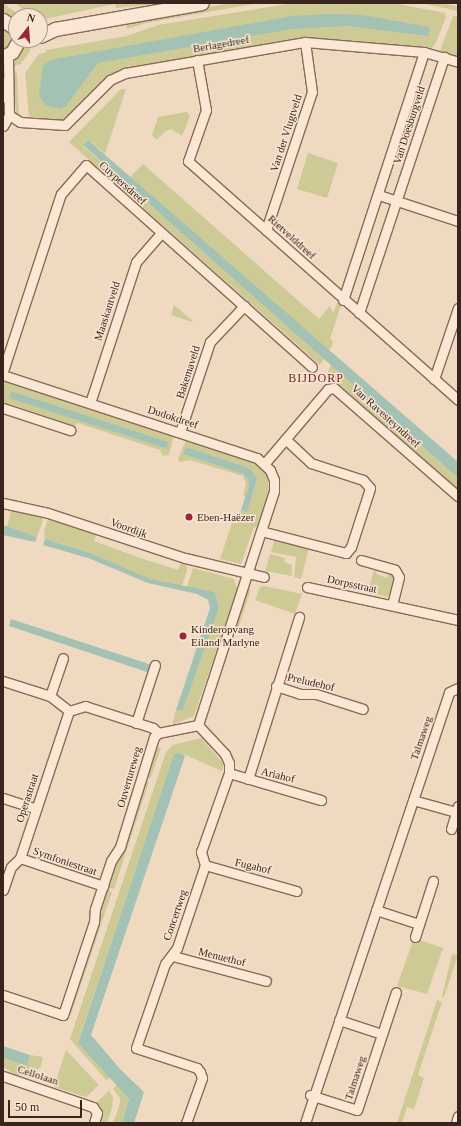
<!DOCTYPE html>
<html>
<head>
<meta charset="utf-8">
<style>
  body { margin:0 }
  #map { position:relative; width:461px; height:1126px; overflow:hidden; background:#efd9c1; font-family:"Times New Roman",serif }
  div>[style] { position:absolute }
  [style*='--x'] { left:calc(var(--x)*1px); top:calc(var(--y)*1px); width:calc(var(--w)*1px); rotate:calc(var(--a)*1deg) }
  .green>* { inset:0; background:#ceca95 }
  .water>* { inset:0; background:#a4c2b3 }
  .roads { filter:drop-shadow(1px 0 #896958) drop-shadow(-1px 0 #896958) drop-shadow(0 1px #896958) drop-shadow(0 -1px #896958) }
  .street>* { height:9px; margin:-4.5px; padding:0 4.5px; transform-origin:4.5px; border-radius:4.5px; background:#fae8d4 }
  .secondary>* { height:13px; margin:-6.5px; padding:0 6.5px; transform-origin:6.5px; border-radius:6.5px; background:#fae8d4 }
  .dots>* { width:11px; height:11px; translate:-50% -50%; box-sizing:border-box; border:2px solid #f7e5d1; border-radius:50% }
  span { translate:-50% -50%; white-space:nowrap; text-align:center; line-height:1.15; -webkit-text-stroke:3px #f7e5d1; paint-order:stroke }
  .street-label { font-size:11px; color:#39251d }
  .poi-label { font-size:11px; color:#39251d }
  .left { translate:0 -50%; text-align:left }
  .neighbourhood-label { font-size:12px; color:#671d1b; letter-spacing:1px }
  .frame { position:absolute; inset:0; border:4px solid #39251d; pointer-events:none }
  .north { position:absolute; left:8px; top:8px; width:40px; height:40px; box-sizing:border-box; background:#f7e5d1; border:1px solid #ab9889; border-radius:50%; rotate:17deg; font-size:11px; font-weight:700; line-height:16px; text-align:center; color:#39251d }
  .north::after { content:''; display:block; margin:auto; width:14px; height:18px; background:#9b263b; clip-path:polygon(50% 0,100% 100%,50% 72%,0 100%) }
  .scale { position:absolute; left:8px; top:1100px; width:74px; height:18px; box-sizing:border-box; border:2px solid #39251d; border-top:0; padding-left:5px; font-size:12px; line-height:14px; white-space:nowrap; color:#39251d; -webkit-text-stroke:3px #f7e5d1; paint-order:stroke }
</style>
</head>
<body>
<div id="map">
  <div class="green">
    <div style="clip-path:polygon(3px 3px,20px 16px,16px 16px,16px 22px,4px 12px)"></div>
    <div style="clip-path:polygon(15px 3px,169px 3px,116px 8px,115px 4px,40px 20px,40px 16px,32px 16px)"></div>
    <div style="clip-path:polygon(231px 3px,259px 3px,146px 23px,127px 29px,126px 25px,142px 19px)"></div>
    <div style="clip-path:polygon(294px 3px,393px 3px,445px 13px,446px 17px,435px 45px,431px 49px,309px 38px,121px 71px,61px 122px,29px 116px,25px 73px,39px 54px,46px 52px,46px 50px,127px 36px,158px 25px)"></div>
    <div style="clip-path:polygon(421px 3px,444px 3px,458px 7px,458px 11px)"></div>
    <div style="clip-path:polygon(453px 16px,458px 16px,458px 58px,440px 51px)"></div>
    <div style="clip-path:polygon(3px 27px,11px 33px,12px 40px,9px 46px,3px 50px)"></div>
    <div style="clip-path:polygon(31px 41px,30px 51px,21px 64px,12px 67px,14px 56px)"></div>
    <div style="clip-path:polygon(12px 72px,17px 73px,19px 117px,16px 113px)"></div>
    <div style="clip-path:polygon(121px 89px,126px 89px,105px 154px,91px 142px,83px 146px,297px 333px,324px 358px,320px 365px,69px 142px)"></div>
    <div style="clip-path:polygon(187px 112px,190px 116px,182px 136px,171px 129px,164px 132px,157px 140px,152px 135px,158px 117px)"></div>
    <div style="clip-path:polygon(308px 153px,338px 163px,327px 198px,297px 189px)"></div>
    <div style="clip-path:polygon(143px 164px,319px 319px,330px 306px,333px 313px,338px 301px,341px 305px,330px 339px,333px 340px,332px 346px,328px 351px,130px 177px)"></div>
    <div style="clip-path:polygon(174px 305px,193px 321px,192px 322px,171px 315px)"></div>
    <div style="clip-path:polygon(331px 365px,458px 478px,458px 490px,327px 374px)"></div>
    <div style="clip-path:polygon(evenodd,6px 380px,174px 434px,169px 455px,163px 456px,160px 450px,78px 423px,74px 426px,10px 404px,3px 405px,3px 384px,6px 380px,11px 391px,169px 442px,167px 449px,10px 398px,11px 391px)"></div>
    <div style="clip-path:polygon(186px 440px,257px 464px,268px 476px,269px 492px,257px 528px,254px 527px,241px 564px,220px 559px,232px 523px,237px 524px,241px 510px,247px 511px,257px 480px,245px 467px,186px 447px,183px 454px,243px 474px,248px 479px,249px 486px,246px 496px,243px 495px,246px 484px,243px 476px,190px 460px,180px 462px,178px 459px)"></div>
    <div style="clip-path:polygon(11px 510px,41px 516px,43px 520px,37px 537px,7px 527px)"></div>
    <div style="clip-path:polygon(52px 519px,97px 533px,94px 541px,140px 558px,178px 570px,181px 562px,188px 567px,182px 586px,149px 579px,75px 548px,45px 539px,44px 532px,47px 521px)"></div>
    <div style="clip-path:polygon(275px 539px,309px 548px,301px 579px,294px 577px,296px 557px,271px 552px)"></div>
    <div style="clip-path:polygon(270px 554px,285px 558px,284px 562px,292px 565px,292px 576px,265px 571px)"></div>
    <div style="clip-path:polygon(375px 566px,378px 568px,376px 574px,387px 578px,389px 571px,395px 580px,388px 597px,368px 592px)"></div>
    <div style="clip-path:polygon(193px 568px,234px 579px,236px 586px,238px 587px,194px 716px,172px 725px,176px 710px,183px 710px,219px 608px,215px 592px,187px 587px)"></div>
    <div style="clip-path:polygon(264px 586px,302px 594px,295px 614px,255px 600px,260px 587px)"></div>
    <div style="clip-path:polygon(248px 588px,251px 589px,238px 629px,235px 625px)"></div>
    <div style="clip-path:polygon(201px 738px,224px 764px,222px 771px,181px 753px,174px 755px,78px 1042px,110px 1077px,107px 1081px,70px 1039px,166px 752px,173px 745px)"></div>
    <div style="clip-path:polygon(155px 746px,161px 748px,150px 779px,144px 777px)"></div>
    <div style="clip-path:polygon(144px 780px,149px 782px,114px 889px,107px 887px,122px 853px)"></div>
    <div style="clip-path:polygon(107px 890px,112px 892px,71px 1014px,69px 1013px,100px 917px)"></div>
    <div style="clip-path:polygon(414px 938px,443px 948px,427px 994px,397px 986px)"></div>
    <div style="clip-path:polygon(452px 954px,458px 955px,444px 997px,442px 997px)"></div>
    <div style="clip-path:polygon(437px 1000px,442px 1002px,418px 1075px,424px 1078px,414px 1109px,407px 1107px,402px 1123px,397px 1123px)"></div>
    <div style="clip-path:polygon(66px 1050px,99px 1085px,86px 1097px,54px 1087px)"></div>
    <div style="clip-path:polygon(30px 1055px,43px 1057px,41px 1066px,32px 1076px,15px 1075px,3px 1067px,3px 1058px,26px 1066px)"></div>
    <div style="clip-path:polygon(117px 1085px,129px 1099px,122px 1123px,113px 1123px,120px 1103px,120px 1098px,113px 1089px)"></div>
    <div style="clip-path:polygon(109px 1091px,113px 1097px,112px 1108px,107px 1123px,99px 1123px,102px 1110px,97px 1102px)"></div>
  </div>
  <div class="water">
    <div style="clip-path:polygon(329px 14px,362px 15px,430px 27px,428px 36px,348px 26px,293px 29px,251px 36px,98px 63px,66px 106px,61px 109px,45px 105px,39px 95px,43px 66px,50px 60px,292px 16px)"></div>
    <div style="clip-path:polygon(88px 140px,458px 462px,458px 478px,83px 145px)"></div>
    <div style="clip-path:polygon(11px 391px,169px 442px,167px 449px,9px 398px)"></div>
    <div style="clip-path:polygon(186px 447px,246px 467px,252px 471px,257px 479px,247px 512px,241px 510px,249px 486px,248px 479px,243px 474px,183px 454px)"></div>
    <div style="clip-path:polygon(3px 525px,37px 537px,35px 542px,3px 535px)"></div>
    <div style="clip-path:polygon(45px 539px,87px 552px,150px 579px,215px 592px,219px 608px,183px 710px,176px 710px,210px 608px,208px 600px,197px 594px,148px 583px,88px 558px,43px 545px)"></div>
    <div style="clip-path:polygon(11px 619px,152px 665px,150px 673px,9px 626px)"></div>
    <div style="clip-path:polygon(181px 753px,185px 756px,91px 1035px,120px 1069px,144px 1092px,134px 1123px,122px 1123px,129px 1099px,78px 1043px,174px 754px)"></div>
    <div style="clip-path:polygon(3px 1046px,30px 1055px,27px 1066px,3px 1058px)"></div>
  </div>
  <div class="roads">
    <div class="street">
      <div style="--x:197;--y:60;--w:51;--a:79.8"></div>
      <div style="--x:206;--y:110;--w:54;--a:109.4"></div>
      <div style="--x:188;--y:161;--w:361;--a:41.5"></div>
      <div style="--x:3;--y:82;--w:17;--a:77"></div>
      <div style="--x:9;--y:115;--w:13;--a:32"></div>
      <div style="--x:20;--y:122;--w:45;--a:3.8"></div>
      <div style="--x:65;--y:125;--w:64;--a:-45"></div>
      <div style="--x:110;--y:80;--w:17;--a:-25"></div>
      <div style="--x:125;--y:73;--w:183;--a:-9.8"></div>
      <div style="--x:305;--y:42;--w:119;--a:4.8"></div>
      <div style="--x:424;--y:52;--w:35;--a:16"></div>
      <div style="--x:3;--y:126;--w:13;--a:-61"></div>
      <div style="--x:9;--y:115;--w:60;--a:-91"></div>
      <div style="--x:379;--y:195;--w:83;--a:18.2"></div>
      <div style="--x:266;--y:230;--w:145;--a:-71.6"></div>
      <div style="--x:312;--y:92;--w:50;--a:-98"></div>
      <div style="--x:343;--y:300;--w:261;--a:-71.9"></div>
      <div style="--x:359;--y:313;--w:270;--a:-71.6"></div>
      <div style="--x:3;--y:371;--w:186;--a:-71.9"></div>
      <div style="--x:61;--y:194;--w:38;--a:-49"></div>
      <div style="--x:86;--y:165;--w:303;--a:41.8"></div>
      <div style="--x:3;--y:375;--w:267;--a:18.1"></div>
      <div style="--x:257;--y:458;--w:18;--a:43"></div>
      <div style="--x:270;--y:470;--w:11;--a:68"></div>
      <div style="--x:274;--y:480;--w:11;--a:90"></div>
      <div style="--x:274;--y:491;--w:246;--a:108"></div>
      <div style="--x:434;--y:379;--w:75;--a:-71.3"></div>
      <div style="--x:90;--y:403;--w:148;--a:-71.9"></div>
      <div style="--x:136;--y:262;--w:38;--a:-49"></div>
      <div style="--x:3;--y:408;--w:71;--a:18.2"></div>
      <div style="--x:180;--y:432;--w:95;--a:-71.6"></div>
      <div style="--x:210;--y:342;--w:50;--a:-46.6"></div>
      <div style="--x:265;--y:463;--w:97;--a:-49.6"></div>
      <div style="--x:328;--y:389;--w:6;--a:-9"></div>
      <div style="--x:334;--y:388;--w:164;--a:41.1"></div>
      <div style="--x:3;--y:503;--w:46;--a:12.5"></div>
      <div style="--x:48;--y:513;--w:144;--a:18.2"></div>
      <div style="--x:185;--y:558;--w:81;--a:13.5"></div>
      <div style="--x:261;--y:531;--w:88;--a:14.5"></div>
      <div style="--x:346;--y:553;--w:8;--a:-50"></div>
      <div style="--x:351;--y:547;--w:62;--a:-72.1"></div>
      <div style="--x:370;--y:488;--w:11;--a:-131"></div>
      <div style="--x:363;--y:480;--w:55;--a:-161.9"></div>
      <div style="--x:311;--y:463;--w:35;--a:-137"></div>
      <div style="--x:361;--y:560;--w:35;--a:16"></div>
      <div style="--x:395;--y:570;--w:8;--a:60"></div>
      <div style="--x:399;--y:577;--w:29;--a:104"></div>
      <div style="--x:307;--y:587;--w:155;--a:12.3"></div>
      <div style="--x:3;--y:681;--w:49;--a:17.7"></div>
      <div style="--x:50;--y:696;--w:24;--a:38"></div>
      <div style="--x:69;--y:711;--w:17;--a:-17"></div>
      <div style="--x:85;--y:706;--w:71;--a:17.9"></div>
      <div style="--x:153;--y:728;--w:7;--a:45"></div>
      <div style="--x:276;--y:686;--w:25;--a:18"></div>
      <div style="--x:300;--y:694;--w:16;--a:0"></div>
      <div style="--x:316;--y:694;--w:49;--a:17.7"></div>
      <div style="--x:50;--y:696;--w:40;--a:-71.1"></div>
      <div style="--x:136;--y:723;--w:61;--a:-71.9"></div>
      <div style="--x:229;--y:773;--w:96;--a:16.4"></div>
      <div style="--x:248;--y:779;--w:170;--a:-72.5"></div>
      <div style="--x:3;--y:798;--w:35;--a:18"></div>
      <div style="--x:413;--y:800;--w:45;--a:15.6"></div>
      <div style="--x:451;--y:829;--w:24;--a:-73"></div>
      <div style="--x:20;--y:858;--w:88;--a:18.6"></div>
      <div style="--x:205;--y:865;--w:95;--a:15.9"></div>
      <div style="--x:3;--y:890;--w:24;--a:-71"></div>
      <div style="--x:11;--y:867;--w:13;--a:-45"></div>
      <div style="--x:20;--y:858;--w:155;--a:-71.6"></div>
      <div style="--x:376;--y:910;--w:45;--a:18"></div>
      <div style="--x:415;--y:937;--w:59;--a:-72.2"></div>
      <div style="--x:173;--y:956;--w:96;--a:15"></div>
      <div style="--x:3;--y:995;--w:63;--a:18.4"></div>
      <div style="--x:63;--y:1015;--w:98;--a:-71.6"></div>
      <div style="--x:94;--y:922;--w:13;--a:-86"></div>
      <div style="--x:95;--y:909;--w:51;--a:-71.6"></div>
      <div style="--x:111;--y:861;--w:17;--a:-57"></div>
      <div style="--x:120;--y:847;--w:115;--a:-72.8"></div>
      <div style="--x:154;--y:737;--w:6;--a:-45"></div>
      <div style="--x:158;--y:733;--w:41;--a:-11.3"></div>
      <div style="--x:339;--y:1020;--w:45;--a:18"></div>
      <div style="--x:3;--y:1076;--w:95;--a:19"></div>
      <div style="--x:93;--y:1107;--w:7;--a:56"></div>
      <div style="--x:97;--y:1113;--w:10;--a:107"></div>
      <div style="--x:310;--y:1095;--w:49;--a:17.7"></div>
      <div style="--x:357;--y:1110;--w:124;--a:-71.7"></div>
      <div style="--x:186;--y:1123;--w:48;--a:-70.4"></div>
      <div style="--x:202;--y:1078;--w:6;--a:-108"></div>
      <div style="--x:200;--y:1072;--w:5;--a:-127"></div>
      <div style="--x:197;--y:1068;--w:64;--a:-161.8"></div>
      <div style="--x:136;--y:1048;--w:89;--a:-71"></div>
      <div style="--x:165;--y:964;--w:20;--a:-53"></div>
      <div style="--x:177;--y:948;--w:88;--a:-71.4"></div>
      <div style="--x:205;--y:865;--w:14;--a:-107"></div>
      <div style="--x:201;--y:852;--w:84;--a:-70.5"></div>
      <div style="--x:229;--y:773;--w:10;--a:-90"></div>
      <div style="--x:229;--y:763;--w:10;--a:-114"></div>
      <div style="--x:225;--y:754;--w:40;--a:-133"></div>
      <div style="--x:305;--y:1123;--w:454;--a:-71.5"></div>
      <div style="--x:449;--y:692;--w:10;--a:-24"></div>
      <div style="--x:456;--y:1123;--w:7;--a:-74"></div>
    </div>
    <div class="secondary">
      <div style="--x:3;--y:20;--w:16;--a:35"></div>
      <div style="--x:40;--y:36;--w:17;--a:-25"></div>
      <div style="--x:55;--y:29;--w:149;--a:-10"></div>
      <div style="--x:3;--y:57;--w:10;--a:-29"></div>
      <div style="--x:12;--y:52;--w:14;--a:-60"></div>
    </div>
  </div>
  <div class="dots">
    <div style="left:189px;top:517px;background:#9b263b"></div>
    <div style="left:183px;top:636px;background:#9b263b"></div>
  </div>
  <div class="street-label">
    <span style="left:221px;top:44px;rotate:-10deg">Berlagedreef</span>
    <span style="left:409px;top:125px;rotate:-72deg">Van Doesburgveld</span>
    <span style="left:286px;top:133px;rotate:-72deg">Van der Vlugtveld</span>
    <span style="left:123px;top:183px;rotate:42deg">Cuypersdreef</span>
    <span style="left:292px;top:237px;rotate:42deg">Rietvelddreef</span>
    <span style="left:107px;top:311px;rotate:-72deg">Maaskantveld</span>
    <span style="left:188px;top:372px;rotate:-72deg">Bakemaveld</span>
    <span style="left:386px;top:416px;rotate:42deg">Van Ravesteyndreef</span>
    <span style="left:173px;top:417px;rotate:18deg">Dudokdreef</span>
    <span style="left:129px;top:528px;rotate:20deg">Voordijk</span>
    <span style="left:352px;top:584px;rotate:12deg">Dorpsstraat</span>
    <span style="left:311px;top:682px;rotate:13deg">Preludehof</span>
    <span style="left:421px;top:738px;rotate:-71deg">Talmaweg</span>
    <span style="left:278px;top:775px;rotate:14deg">Ariahof</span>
    <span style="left:129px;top:777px;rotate:-74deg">Ouvertureweg</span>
    <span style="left:27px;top:798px;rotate:-72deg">Operastraat</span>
    <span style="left:65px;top:861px;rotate:19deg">Symfoniestraat</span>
    <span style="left:253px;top:866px;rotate:13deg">Fugahof</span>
    <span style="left:175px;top:915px;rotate:-71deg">Concertweg</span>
    <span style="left:222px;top:957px;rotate:14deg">Menuethof</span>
    <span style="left:38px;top:1075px;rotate:18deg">Cellolaan</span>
    <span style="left:355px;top:1078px;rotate:-72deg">Talmaweg</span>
  </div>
  <div class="poi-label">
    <span class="left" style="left:197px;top:517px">Eben-Haëzer</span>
    <span class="left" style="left:191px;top:636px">Kinderopvang<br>Eiland Marlyne</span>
  </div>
  <div class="neighbourhood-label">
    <span style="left:316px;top:379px">BIJDORP</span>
  </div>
  <div class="frame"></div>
  <div class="north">N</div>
  <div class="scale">50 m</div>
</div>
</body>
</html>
